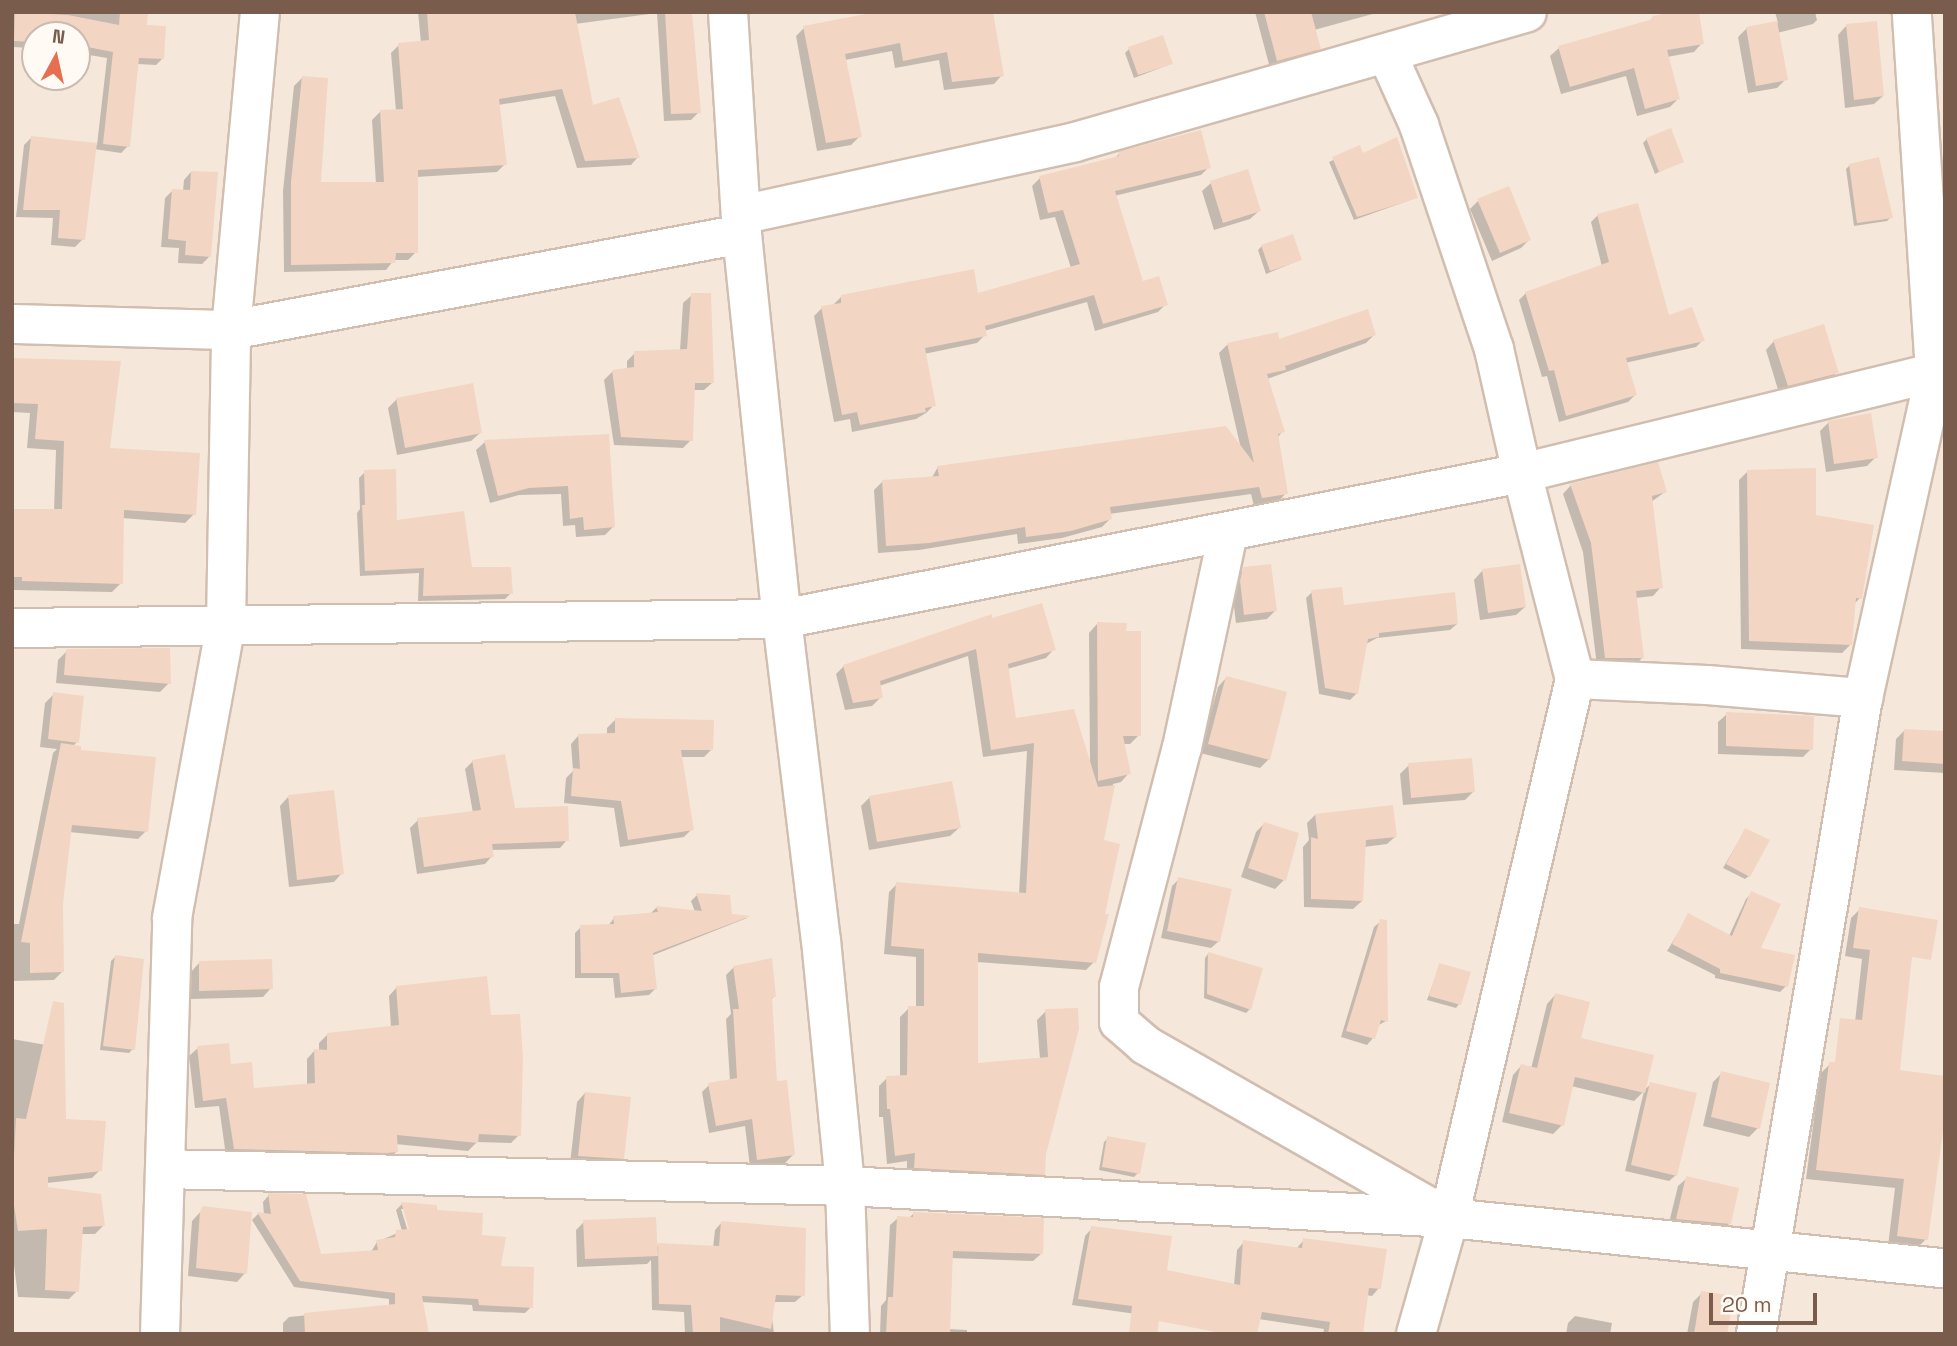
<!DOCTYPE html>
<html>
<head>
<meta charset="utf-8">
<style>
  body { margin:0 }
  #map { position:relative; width:1957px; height:1346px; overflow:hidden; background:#fdf6ec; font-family:"Space Grotesk",sans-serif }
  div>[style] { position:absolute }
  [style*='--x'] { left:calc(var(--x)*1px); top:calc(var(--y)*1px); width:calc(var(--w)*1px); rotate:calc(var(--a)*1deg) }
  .residential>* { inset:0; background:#f5e8da }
  .shadow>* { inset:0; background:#0003 }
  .building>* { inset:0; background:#f3d5c3 }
  .roads { filter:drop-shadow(2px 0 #d1beb0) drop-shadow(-2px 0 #d1beb0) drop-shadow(0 2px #d1beb0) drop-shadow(0 -2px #d1beb0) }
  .minor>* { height:38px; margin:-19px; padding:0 19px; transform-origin:19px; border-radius:19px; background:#fff }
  span { translate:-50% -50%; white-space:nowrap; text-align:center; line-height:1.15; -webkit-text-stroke:7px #fffaf3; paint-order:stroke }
  .frame { position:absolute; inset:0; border:14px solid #7a5c4d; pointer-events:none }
  .north { position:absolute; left:21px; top:21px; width:70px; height:70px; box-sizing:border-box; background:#fffaf3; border:2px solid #cabbb1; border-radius:50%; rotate:8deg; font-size:19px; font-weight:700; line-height:28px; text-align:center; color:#7a5c4d }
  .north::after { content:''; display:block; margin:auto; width:24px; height:32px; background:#e76f51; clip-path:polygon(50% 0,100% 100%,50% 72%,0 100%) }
  .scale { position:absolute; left:1709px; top:1293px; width:108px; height:32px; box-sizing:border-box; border:4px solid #7a5c4d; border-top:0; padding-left:9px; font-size:21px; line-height:24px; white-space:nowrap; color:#7a5c4d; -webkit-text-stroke:5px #fffaf3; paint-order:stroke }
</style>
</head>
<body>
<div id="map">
  <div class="residential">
    <div style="clip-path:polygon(evenodd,12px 12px,1945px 12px,1945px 1334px,12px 1334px,12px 12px,35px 35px,77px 35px,77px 77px,35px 77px,35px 35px)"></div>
  </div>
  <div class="shadow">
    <div style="clip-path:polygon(12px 12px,146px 12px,145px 27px,162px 59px,156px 65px,137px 64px,128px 146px,121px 153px,94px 149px,83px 239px,75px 247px,51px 245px,53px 218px,16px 217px,24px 145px,32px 137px,97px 145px,107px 58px,77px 53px,77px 35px,35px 35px,35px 48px,12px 47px)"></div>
    <div style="clip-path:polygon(418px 12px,690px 12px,699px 112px,691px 120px,664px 121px,657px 13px,575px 24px,592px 108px,638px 157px,631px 165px,577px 168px,555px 96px,498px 105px,505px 164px,497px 172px,416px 177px,416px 252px,408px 260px,394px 260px,386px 270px,284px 272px,283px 191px,294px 86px,302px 78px,319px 183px,376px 184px,372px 120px,380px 112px,396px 111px,391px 53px,399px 45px,421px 43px)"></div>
    <div style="clip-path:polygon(886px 12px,1002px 75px,994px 84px,944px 90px,939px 60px,895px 68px,892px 51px,845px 60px,860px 136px,851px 145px,817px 151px,796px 36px,804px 28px)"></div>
    <div style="clip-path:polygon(1255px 12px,1380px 12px,1314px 30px,1319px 48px,1311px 56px,1270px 68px)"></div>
    <div style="clip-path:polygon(1775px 12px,1815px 12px,1817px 20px,1813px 24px,1777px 33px,1786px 79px,1777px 88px,1748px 93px,1738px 37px,1747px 28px,1778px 23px)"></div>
    <div style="clip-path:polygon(1653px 18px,1702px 43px,1694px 52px,1667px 57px,1678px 99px,1670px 107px,1637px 116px,1626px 76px,1561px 94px,1550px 56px,1559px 48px,1648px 23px)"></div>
    <div style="clip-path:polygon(1846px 26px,1883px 96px,1874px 104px,1845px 108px,1838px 35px)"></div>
    <div style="clip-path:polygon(1129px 49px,1171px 64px,1134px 78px,1125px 53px)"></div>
    <div style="clip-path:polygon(1647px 139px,1682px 161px,1655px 174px,1643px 143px)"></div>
    <div style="clip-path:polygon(1359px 148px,1362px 155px,1416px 198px,1354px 220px,1329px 162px)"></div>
    <div style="clip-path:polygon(1119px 154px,1209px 167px,1201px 175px,1114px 196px,1142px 283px,1166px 304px,1158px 312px,1095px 331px,1087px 302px,984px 331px,985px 335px,977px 343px,924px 354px,934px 405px,926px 413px,916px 419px,852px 432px,850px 419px,834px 422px,814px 316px,822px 308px,834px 304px,842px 296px,977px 295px,1071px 268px,1055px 217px,1040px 220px,1032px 186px,1040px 178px,1114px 159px)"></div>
    <div style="clip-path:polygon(1850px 165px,1891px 217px,1887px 221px,1854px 226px,1846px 169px)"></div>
    <div style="clip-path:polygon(191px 172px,209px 257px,202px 264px,178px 263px,179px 248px,161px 247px,165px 198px,173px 190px,183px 191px,184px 180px)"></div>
    <div style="clip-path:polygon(1211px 183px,1259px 211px,1250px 219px,1214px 230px,1202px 191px)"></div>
    <div style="clip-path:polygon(1478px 201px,1529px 240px,1521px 248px,1492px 261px,1470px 209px)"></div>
    <div style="clip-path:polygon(1598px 215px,1668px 317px,1703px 340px,1696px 347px,1625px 363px,1635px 395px,1628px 402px,1559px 422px,1547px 376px,1542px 377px,1519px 300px,1526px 293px,1602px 267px,1591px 222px)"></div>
    <div style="clip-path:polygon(1262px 246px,1300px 260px,1266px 274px,1258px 250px)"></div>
    <div style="clip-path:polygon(692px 295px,713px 382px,704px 390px,693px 390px,691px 440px,683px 448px,614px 445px,604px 380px,612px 372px,627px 369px,627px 361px,635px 353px,680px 351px,683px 303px)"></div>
    <div style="clip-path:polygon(1276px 334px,1278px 341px,1374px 335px,1366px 343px,1267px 379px,1283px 431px,1277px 438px,1286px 493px,1278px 502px,1254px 506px,1251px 494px,1109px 514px,1110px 519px,1102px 527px,1062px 538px,1018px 544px,1017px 534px,919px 550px,878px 553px,874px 490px,882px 482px,931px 479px,938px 467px,1241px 449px,1219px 353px,1227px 345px)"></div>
    <div style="clip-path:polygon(1774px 341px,1837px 372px,1829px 381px,1779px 393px,1766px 350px)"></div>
    <div style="clip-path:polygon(12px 359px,108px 449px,194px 514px,185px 523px,122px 518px,121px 583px,112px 592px,14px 590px,12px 585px,12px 510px,54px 511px,56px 450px,27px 448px,30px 413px,12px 412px)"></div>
    <div style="clip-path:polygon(397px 399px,480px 433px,471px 441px,397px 455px,388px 408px)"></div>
    <div style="clip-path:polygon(1829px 422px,1876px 457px,1867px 466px,1826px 472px,1820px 431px)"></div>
    <div style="clip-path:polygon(608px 436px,613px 527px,605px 535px,576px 537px,575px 525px,563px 526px,561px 494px,519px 495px,490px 503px,476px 450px,485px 442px)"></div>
    <div style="clip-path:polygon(1748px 471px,1860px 598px,1854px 604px,1851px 644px,1842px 653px,1741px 649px,1739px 480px)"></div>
    <div style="clip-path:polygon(365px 472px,396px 522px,511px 593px,505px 599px,418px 601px,419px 573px,360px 576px,357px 513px,360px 509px,359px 478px)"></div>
    <div style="clip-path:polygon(1571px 485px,1665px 492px,1651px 502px,1661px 587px,1653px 596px,1635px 598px,1642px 658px,1634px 666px,1597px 666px,1583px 552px,1563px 494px)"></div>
    <div style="clip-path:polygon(1244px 569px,1275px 611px,1267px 619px,1236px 623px,1232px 590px,1235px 578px)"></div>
    <div style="clip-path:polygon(1482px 571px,1525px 607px,1516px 615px,1480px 620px,1474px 580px)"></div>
    <div style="clip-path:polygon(1312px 592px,1342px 607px,1457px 624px,1450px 630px,1377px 638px,1366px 644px,1357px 693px,1350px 700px,1319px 694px,1306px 598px)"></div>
    <div style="clip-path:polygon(991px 620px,1054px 649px,1046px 658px,1007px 669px,1014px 720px,1090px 763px,1089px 633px,1097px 624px,1139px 735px,1130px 744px,1123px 744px,1129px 773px,1121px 782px,1113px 784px,1102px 842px,1094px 962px,1086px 970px,977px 962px,976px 1064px,1040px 1059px,1037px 1020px,1046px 1011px,1076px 1010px,1044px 1154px,1044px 1174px,1035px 1182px,907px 1176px,907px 1161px,887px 1164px,883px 1117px,879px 1117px,879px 1086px,887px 1078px,900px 1077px,900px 1017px,909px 1008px,916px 1008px,916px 957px,884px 954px,889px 892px,897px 884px,1019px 894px,1027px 751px,983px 757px,968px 656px,879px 686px,881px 697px,872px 706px,845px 710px,836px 674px,844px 666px)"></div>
    <div style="clip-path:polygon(67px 651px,169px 683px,160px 692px,56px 683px,58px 660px)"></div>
    <div style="clip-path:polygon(1226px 678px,1269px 759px,1260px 768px,1200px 753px,1218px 687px)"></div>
    <div style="clip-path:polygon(54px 694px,77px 742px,72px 747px,146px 831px,138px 839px,69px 832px,61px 904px,62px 972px,54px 980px,12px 981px,12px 924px,19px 924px,53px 753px,57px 749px,40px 747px,45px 703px)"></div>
    <div style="clip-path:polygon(1727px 714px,1811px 749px,1803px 757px,1718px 754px,1718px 722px)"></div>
    <div style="clip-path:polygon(615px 720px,712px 749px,704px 757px,680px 757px,692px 829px,684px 837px,620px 847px,614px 808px,564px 803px,566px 778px,573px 771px,571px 744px,578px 736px,607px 735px,607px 728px)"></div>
    <div style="clip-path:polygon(1905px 730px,1945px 733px,1945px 773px,1894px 770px,1896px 739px)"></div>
    <div style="clip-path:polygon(473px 761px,514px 810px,567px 840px,560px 848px,491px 850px,492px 856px,485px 864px,417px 874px,410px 828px,418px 820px,473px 813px,465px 769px)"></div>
    <div style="clip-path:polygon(1409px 765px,1474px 791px,1465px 800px,1403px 805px,1400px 774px)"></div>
    <div style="clip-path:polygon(288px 797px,342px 873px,334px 882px,289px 887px,280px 806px)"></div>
    <div style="clip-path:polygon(870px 797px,959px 828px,950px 836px,869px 850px,861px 806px)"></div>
    <div style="clip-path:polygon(1315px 815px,1396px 836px,1387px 844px,1364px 847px,1362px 901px,1353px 909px,1304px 907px,1303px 847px,1309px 840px,1307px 823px)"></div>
    <div style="clip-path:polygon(1264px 824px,1284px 880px,1275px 889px,1241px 877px,1256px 832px)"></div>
    <div style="clip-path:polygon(1745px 830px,1749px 876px,1745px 879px,1723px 868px)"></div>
    <div style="clip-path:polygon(1179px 879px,1219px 941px,1211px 948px,1161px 938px,1172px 886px)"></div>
    <div style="clip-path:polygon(1752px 893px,1759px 949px,1786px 986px,1780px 992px,1715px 978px,1715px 975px,1667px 951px,1689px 915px,1729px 936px,1746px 899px)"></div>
    <div style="clip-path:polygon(697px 895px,731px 916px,747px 918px,651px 956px,655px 989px,649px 995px,615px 998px,613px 978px,575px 978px,575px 933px,581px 927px,608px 926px,614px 918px,650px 914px,656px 908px,695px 912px,691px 901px)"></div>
    <div style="clip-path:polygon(1860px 909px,1903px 1022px,1854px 1031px,1862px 959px,1845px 956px,1851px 918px)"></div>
    <div style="clip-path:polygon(1381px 921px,1386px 1021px,1377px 1026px,1373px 1038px,1367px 1045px,1341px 1037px,1374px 927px)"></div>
    <div style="clip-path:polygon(1208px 954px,1250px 1009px,1246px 1013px,1204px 998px,1205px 958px)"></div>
    <div style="clip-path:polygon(115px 957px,133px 1049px,129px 1053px,100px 1050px,111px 961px)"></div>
    <div style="clip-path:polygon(199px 963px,271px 988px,263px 997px,191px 999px,191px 972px)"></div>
    <div style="clip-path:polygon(1440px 965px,1459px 1004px,1456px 1008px,1427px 1000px)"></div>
    <div style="clip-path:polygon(734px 967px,774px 996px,771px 1000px,775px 1083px,793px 1155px,785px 1163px,750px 1167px,745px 1126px,709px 1133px,702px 1092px,709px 1085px,730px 1081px,726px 1019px,731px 1014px,726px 975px)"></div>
    <div style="clip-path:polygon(397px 987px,490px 1017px,519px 1135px,511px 1143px,477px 1142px,468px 1151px,395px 1144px,396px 1152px,388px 1160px,226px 1156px,219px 1106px,195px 1108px,189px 1056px,198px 1048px,230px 1066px,253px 1090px,307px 1086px,307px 1059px,315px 1050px,319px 1051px,319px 1043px,328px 1034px,391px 1028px,389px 996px)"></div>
    <div style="clip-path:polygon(1555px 995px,1579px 1039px,1643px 1091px,1651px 1084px,1676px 1175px,1669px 1181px,1625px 1171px,1644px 1091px,1634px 1101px,1571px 1086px,1562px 1125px,1553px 1134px,1502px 1122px,1513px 1075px,1521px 1066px,1531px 1069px,1547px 1004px)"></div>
    <div style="clip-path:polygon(12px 1039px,63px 1048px,64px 1121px,100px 1170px,92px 1178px,47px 1183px,47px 1189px,103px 1226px,95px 1234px,81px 1234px,77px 1291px,69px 1299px,18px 1297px,12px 1248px)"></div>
    <div style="clip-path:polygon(1830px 1064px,1945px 1078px,1945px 1123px,1942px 1123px,1926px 1239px,1916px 1249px,1888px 1246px,1895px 1188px,1806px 1179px,1820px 1074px)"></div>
    <div style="clip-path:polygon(1722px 1073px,1758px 1128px,1749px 1137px,1703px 1126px,1713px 1082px)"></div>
    <div style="clip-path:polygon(585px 1093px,623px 1158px,614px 1166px,570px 1164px,577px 1102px)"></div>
    <div style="clip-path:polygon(1108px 1138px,1138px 1173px,1134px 1177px,1099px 1170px,1104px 1142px)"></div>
    <div style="clip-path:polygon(1687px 1178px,1729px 1224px,1720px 1232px,1668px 1227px,1678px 1186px)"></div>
    <div style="clip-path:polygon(evenodd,269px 1195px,319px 1255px,371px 1252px,377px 1242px,402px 1231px,396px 1210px,402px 1204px,435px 1212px,480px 1237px,498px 1267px,531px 1307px,525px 1313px,473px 1311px,472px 1305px,421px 1302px,427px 1334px,272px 1334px,283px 1333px,283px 1323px,289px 1317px,389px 1307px,389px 1299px,294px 1287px,252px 1220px,258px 1214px,264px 1215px,263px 1202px,269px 1195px,401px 1209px,405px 1209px,413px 1237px,410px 1238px,401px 1209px)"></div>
    <div style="clip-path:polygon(204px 1208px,245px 1273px,237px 1282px,188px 1276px,192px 1221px)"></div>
    <div style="clip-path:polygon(914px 1213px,1041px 1254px,1033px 1261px,951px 1258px,948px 1329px,967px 1330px,967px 1334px,880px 1334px,881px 1306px,886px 1300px,890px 1225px,898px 1218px,909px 1218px)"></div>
    <div style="clip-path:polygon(584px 1222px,656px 1248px,658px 1245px,713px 1248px,715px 1230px,722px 1222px,803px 1295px,795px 1302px,770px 1302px,774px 1334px,685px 1334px,684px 1312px,652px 1310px,651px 1260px,647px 1264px,577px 1267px,576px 1230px)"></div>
    <div style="clip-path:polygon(1092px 1228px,1165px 1272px,1234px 1285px,1237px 1250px,1244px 1242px,1296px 1249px,1304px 1240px,1379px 1288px,1372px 1296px,1366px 1295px,1361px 1334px,1323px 1334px,1324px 1329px,1258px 1319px,1250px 1330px,1072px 1305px,1085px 1236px)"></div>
    <div style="clip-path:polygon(1702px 1293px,1726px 1334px,1687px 1334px,1693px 1302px)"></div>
    <div style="clip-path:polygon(1575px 1316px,1612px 1323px,1610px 1334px,1566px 1334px,1568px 1323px)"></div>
  </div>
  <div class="building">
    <div style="clip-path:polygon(15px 12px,68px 15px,119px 25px,120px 12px,148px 12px,147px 25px,166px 26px,164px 59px,139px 58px,130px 147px,103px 144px,113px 52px,77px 45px,77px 35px,35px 35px,35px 42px,14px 41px)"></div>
    <div style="clip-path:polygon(427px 12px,575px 12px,593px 105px,619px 97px,640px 158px,585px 161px,562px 89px,499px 99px,507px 165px,418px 170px,418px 253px,396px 253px,395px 263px,291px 265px,291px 182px,302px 76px,328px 78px,321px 182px,384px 182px,380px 110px,403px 109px,398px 43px,429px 40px)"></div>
    <div style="clip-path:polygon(665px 12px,692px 12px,701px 113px,671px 114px)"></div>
    <div style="clip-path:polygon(876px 12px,993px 12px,1004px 76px,952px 82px,947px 52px,903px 61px,900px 43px,845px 54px,862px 137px,826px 143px,803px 26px)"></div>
    <div style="clip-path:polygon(1264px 12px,1311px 12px,1321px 49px,1277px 61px)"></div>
    <div style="clip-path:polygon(1674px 12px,1699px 12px,1704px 44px,1667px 50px,1680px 99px,1645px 109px,1634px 68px,1570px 87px,1558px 46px,1653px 19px,1652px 16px)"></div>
    <div style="clip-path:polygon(1777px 21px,1788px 80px,1756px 86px,1746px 27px)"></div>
    <div style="clip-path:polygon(1877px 21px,1884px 96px,1854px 100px,1846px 24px)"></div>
    <div style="clip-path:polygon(1163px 35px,1173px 64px,1138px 75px,1128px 47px)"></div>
    <div style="clip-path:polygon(1671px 128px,1684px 162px,1659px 172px,1646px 138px)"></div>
    <div style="clip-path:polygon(1201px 130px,1211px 168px,1115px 191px,1143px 281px,1159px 276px,1168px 305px,1103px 324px,1094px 295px,985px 326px,987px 336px,925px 348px,936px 406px,925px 408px,926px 412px,860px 425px,857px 412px,842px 415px,821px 306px,841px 303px,841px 295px,974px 269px,978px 293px,1080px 264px,1063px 210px,1048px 213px,1039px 176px,1119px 156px,1118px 152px)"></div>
    <div style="clip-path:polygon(31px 136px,97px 143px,85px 240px,58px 238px,60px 210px,23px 210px)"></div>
    <div style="clip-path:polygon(1397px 137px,1418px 198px,1357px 217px,1332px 157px,1360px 145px,1363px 153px)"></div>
    <div style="clip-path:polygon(1879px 157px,1893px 218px,1857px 223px,1849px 164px)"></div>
    <div style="clip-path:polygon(1248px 169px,1261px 211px,1223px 223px,1210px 181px)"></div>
    <div style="clip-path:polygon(191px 171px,218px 172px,211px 257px,185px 255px,186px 241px,168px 239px,172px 189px,190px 190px)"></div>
    <div style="clip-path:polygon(1509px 186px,1531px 240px,1500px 253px,1477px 199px)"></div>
    <div style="clip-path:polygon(1638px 203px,1669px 315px,1692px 307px,1705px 341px,1626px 358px,1637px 395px,1566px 416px,1554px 370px,1549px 371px,1525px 292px,1609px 262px,1597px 214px)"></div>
    <div style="clip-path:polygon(1293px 234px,1302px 260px,1270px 271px,1261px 245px)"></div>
    <div style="clip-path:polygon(691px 293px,711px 293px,714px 383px,695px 383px,693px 441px,621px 437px,612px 370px,634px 367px,634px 351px,687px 349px)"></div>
    <div style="clip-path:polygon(1368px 309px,1376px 335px,1285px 366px,1286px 370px,1267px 374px,1285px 432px,1278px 434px,1288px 494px,1262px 498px,1259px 487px,1110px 507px,1112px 519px,1071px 531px,1026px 537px,1025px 527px,929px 543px,886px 546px,882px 480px,939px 476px,937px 466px,1226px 426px,1254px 463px,1227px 343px,1278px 332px,1279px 339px)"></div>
    <div style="clip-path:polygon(1824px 324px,1839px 373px,1788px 386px,1773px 340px)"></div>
    <div style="clip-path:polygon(12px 358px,121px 361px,110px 448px,200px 453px,196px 515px,124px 510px,123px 584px,22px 581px,22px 577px,12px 577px,12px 509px,62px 509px,64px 441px,35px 439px,38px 404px,12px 403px)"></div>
    <div style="clip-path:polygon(473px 383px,482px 433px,405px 448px,396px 398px)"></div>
    <div style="clip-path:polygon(1871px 413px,1878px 458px,1834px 464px,1828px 421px)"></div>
    <div style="clip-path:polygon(609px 434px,615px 527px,584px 530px,583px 517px,570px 519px,568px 486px,529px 488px,498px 496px,484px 440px)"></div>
    <div style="clip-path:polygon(1658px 462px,1667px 492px,1652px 496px,1663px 588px,1636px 591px,1644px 658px,1605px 658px,1591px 543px,1570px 484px)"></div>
    <div style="clip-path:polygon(1816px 468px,1816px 515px,1874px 525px,1862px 599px,1856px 598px,1852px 645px,1749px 641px,1747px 470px)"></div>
    <div style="clip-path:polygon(396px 469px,397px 520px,464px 511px,472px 567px,511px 567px,513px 594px,423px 596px,424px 568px,365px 571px,362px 505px,365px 505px,364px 470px)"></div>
    <div style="clip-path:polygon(1271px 564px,1277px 611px,1244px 615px,1240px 581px,1243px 567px)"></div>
    <div style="clip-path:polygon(1520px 564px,1526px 607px,1488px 613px,1482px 569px)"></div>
    <div style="clip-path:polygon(1342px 587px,1344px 605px,1455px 592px,1458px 624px,1379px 633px,1379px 637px,1368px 639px,1358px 694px,1325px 688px,1311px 590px)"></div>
    <div style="clip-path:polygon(1042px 603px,1056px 650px,1008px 664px,1016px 718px,1074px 709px,1098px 787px,1115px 785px,1104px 840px,1120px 844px,1105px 914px,1109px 914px,1096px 963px,978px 953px,978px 1063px,1048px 1057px,1045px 1009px,1078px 1008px,1079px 1029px,1046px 1154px,1045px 1175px,914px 1168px,915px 1153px,895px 1156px,890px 1109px,887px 1109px,886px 1076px,907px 1075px,908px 1006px,924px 1006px,924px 949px,891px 946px,896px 882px,1026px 893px,1034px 743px,991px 750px,976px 649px,880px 681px,883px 698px,853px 703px,843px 665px,992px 614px,992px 618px)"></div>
    <div style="clip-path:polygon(1097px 622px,1127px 623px,1126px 631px,1141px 631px,1141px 736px,1123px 736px,1131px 774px,1098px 781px)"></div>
    <div style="clip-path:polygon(170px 648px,171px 684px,64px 675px,66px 649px)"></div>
    <div style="clip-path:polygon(1226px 676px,1287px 692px,1270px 760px,1208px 744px)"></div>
    <div style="clip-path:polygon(53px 692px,84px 696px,79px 743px,48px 739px)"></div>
    <div style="clip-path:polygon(1726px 712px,1814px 716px,1813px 750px,1726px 746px)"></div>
    <div style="clip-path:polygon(615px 718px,714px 720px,713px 750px,681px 750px,694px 830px,628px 840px,621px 801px,571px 796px,573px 768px,580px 769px,578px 734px,615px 733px)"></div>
    <div style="clip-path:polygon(1904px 729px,1945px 731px,1945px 764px,1902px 761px)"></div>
    <div style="clip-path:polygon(61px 743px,81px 746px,81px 750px,156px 757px,148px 832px,72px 825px,63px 904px,64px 972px,30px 973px,30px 943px,21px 942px)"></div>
    <div style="clip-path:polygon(505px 754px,515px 808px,568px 806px,569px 841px,492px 844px,494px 857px,424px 867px,417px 818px,481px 810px,472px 760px)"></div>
    <div style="clip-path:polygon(1472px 758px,1475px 792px,1411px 798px,1408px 763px)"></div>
    <div style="clip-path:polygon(952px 781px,961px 828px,877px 842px,869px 796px)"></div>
    <div style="clip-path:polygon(334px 790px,344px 874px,297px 880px,288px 795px)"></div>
    <div style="clip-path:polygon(1393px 805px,1397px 837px,1366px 840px,1363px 901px,1311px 899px,1311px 837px,1318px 839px,1315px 814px)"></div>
    <div style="clip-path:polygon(1264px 822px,1299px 833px,1286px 881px,1248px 868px)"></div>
    <div style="clip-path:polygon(1745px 828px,1770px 840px,1750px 877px,1726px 864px)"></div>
    <div style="clip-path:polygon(1178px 877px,1232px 889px,1220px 942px,1167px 931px)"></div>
    <div style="clip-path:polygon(1751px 891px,1781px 904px,1761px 948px,1795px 955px,1788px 987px,1720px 973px,1720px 969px,1672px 944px,1688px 913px,1732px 936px)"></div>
    <div style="clip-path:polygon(696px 893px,730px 895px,732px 914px,751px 916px,653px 953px,657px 989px,621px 993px,619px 973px,581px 973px,580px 925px,614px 924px,613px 916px,658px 912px,656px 906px,702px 911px)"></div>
    <div style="clip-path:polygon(1859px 907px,1938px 920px,1931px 960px,1912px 957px,1900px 1070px,1945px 1076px,1945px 1117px,1928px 1240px,1897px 1236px,1904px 1179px,1816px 1170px,1829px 1062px,1835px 1062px,1840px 1018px,1862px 1020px,1870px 950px,1853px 948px)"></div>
    <div style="clip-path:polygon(1380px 919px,1387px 920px,1388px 1022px,1381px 1020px,1375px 1039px,1346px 1031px)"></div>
    <div style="clip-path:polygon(1208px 952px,1263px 968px,1251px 1010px,1207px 994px)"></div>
    <div style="clip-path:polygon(115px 955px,144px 959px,135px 1050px,103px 1046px)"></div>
    <div style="clip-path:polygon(772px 958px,776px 997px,772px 997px,777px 1081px,787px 1080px,795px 1155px,757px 1160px,752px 1119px,716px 1126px,708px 1083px,737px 1078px,733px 1009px,739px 1009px,733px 966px)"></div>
    <div style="clip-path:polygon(272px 959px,273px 989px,199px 991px,199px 961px)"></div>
    <div style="clip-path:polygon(1439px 963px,1471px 972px,1461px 1005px,1429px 996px)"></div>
    <div style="clip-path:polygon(487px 976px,491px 1015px,520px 1014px,523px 1057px,521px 1136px,479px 1134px,478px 1143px,397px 1135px,398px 1152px,387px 1153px,234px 1149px,226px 1098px,203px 1101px,197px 1046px,229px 1043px,231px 1064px,252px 1062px,254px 1088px,315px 1083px,314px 1049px,327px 1050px,327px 1033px,399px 1025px,396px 986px)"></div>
    <div style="clip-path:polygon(1555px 993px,1590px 1002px,1581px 1038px,1654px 1055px,1645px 1093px,1575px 1077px,1564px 1126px,1509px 1113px,1521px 1064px,1537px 1068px)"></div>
    <div style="clip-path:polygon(53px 1001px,64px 1003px,66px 1119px,106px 1121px,102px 1171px,48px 1177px,48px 1187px,101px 1194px,105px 1226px,83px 1227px,79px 1292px,45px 1290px,47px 1229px,18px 1231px,12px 1193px,16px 1118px,26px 1119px)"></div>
    <div style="clip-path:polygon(1721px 1071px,1770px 1083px,1760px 1129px,1711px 1117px)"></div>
    <div style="clip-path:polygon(1650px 1082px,1697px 1093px,1677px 1176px,1631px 1165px)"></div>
    <div style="clip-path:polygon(585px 1092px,631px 1097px,624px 1159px,578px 1156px)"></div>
    <div style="clip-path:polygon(1107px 1136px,1146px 1143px,1140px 1174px,1102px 1167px)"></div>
    <div style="clip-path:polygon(1686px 1176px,1739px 1188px,1731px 1224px,1676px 1219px)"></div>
    <div style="clip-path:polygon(268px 1193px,306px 1194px,321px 1254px,378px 1250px,376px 1240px,395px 1237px,396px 1230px,409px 1229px,401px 1202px,437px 1205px,437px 1210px,483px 1213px,482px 1235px,506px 1237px,501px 1266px,534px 1267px,533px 1308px,479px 1305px,478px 1299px,422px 1296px,429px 1334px,305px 1334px,304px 1313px,395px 1304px,395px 1293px,300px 1281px,257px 1212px,271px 1214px)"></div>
    <div style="clip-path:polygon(203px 1206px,252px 1212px,247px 1274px,196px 1268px,200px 1211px)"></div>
    <div style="clip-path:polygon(913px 1212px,1044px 1218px,1043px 1254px,953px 1251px,950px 1334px,886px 1334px,888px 1297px,893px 1297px,897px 1216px,913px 1217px)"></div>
    <div style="clip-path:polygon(656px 1217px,658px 1256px,585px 1259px,583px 1220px)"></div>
    <div style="clip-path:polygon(721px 1221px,806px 1228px,805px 1296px,776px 1295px,771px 1329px,720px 1317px,720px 1334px,693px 1334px,691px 1305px,659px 1304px,658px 1243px,719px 1246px)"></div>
    <div style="clip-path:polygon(1091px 1226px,1172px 1236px,1167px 1270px,1240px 1285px,1243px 1240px,1302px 1248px,1303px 1238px,1387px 1249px,1381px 1289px,1369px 1288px,1363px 1334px,1328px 1334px,1330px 1322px,1262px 1312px,1257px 1334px,1226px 1334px,1159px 1321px,1157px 1334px,1129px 1334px,1132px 1306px,1078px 1299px)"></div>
    <div style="clip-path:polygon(1701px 1291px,1734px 1296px,1727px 1334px,1694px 1334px)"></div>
  </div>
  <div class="roads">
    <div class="minor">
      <div style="--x:728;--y:12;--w:222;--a:86.4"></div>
      <div style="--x:742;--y:234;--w:387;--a:84.1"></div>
      <div style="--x:782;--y:619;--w:323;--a:83.1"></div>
      <div style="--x:821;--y:940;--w:247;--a:84.4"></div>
      <div style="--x:845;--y:1186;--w:148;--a:88.1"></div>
      <div style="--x:1387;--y:54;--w:78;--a:65.7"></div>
      <div style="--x:1419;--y:125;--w:236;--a:71.5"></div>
      <div style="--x:1494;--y:349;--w:127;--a:77.3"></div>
      <div style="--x:1522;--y:473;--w:213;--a:75.6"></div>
      <div style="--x:1575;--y:679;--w:554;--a:103.16"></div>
      <div style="--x:1449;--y:1218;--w:121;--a:105.9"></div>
      <div style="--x:741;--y:215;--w:342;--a:-12.3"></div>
      <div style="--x:1075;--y:142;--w:470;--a:-16"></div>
      <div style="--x:12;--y:324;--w:219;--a:1.6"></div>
      <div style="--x:231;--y:330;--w:520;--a:-10.64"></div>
      <div style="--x:1228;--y:533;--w:219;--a:102.1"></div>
      <div style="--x:1182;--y:747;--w:248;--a:104.7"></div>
      <div style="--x:1119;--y:987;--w:35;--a:90"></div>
      <div style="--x:1119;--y:1022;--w:35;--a:41"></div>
      <div style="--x:1145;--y:1045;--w:341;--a:29.7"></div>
      <div style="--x:12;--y:628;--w:770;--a:-0.67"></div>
      <div style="--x:782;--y:619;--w:754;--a:-11.16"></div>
      <div style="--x:1522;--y:473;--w:425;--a:-13.7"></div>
      <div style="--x:1575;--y:679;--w:132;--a:2.6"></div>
      <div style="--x:1707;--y:685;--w:157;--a:4.8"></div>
      <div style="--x:165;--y:1169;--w:680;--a:1.43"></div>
      <div style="--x:845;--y:1186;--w:605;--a:3.03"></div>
      <div style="--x:1449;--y:1218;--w:499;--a:5.8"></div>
      <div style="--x:160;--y:1334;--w:416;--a:-88.3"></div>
      <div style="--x:172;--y:918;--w:298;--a:-79.6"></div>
      <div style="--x:226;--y:625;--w:295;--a:-89"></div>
      <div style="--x:231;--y:330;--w:319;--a:-84.8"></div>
      <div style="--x:1756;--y:1334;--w:645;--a:-80.45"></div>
      <div style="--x:1863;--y:698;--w:334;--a:-77.5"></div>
      <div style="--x:1935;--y:372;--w:361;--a:-93.7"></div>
    </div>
  </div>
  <div class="frame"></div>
  <div class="north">N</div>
  <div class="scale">20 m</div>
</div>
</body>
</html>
